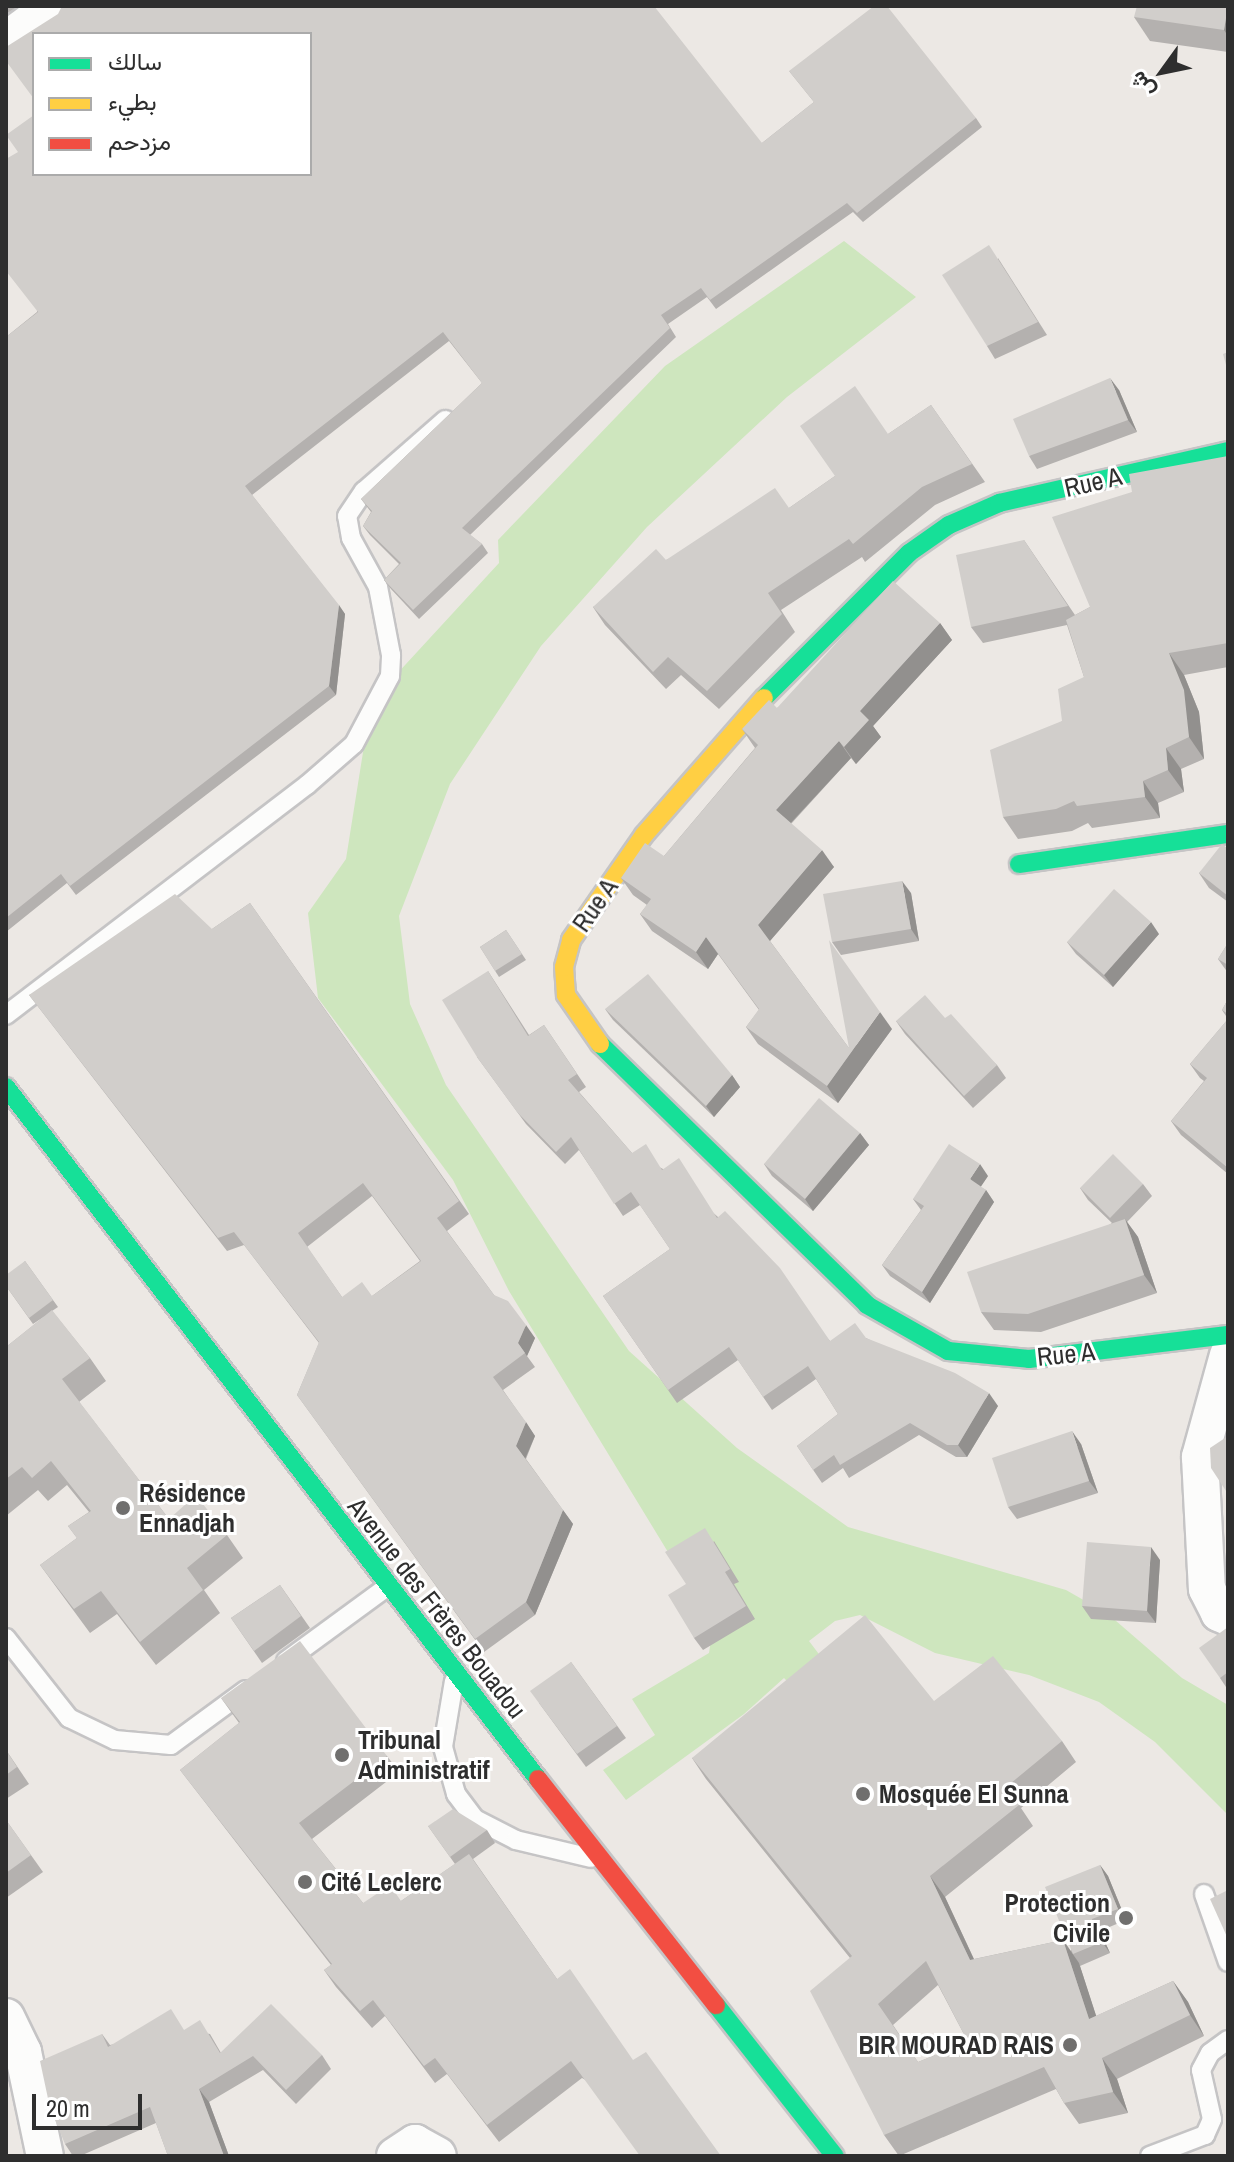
<!DOCTYPE html>
<html>
<head>
<meta charset="utf-8">
<style>
  body { margin:0 }
  #map { position:relative; width:1234px; height:2162px; overflow:hidden; background:#ece8e4; font-family:"Archivo Narrow",Vazirmatn,sans-serif }
  div>[style] { position:absolute }
  [style*='--x'] { left:calc(var(--x)*1px); top:calc(var(--y)*1px); width:calc(var(--w)*1px); rotate:calc(var(--a)*1deg) }
  .green>* { inset:0; background:#cee6be }
  .roads { filter:drop-shadow(2px 0 #c5c4c5) drop-shadow(-2px 0 #c5c4c5) drop-shadow(0 2px #c5c4c5) drop-shadow(0 -2px #c5c4c5) }
  .lane>* { height:18px; margin:-9px; padding:0 9px; transform-origin:9px; border-radius:9px; background:#fcfcfb }
  .street>* { height:36px; margin:-18px; padding:0 18px; transform-origin:18px; border-radius:18px; background:#fcfcfb }
  .fast>* { height:18px; margin:-9px; padding:0 9px; transform-origin:9px; border-radius:9px; background:#16e098 }
  .slow>* { height:18px; margin:-9px; padding:0 9px; transform-origin:9px; border-radius:9px; background:#ffcf43 }
  .jam>* { height:18px; margin:-9px; padding:0 9px; transform-origin:9px; border-radius:9px; background:#f24e42 }
  .wall>* { inset:0; background:#b4b1af }
  .shaded-wall>* { inset:0; background:#92908e }
  .building>* { inset:0; background:#d1cecb }
  .dots>* { width:22px; height:22px; translate:-50% -50%; box-sizing:border-box; border:4px solid #fff; border-radius:50% }
  span { translate:-50% -50%; white-space:nowrap; text-align:center; line-height:1.15; -webkit-text-stroke:6px #fff; paint-order:stroke }
  .street-label { font-size:26px; color:#2e2e2e }
  .poi-label { font-size:26px; color:#2e2e2e; font-weight:700 }
  .left { translate:0 -50%; text-align:left }
  .right { translate:-100% -50%; text-align:right }
  .frame { position:absolute; inset:0; border:8px solid #2e2e2e; pointer-events:none }
  .legend { position:absolute; left:32px; top:32px; width:280px; height:144px; box-sizing:border-box; background:#fff; border:2px solid #ababab; margin:0; padding:10px 14px; list-style:none; font-size:24px; color:#2e2e2e }
  .legend li { display:flex; align-items:center; gap:16px; height:40px }
  .legend b { width:40px; border:2px solid #ababab }
  .north { position:absolute; left:1122px; top:32px; width:80px; height:80px; -webkit-text-stroke:6px #fff; paint-order:stroke; rotate:237deg; font-size:22px; font-weight:700; line-height:32px; text-align:center; color:#2e2e2e }
  .north::after { content:''; display:block; margin:auto; width:28px; height:36px; background:#2e2e2e; clip-path:polygon(50% 0,100% 100%,50% 72%,0 100%) }
  .scale { position:absolute; left:32px; top:2094px; width:110px; height:36px; box-sizing:border-box; border:4px solid #2e2e2e; border-top:0; padding-left:10px; font-size:24px; line-height:28px; white-space:nowrap; color:#2e2e2e; -webkit-text-stroke:6px #fff; paint-order:stroke }
</style>
</head>
<body>
<div id="map">
  <div class="green">
    <div style="clip-path:polygon(844px 241px,916px 297px,787px 397px,647px 527px,541px 646px,450px 784px,399px 916px,410px 1004px,446px 1085px,629px 1351px,737px 1448px,848px 1527px,1066px 1590px,1108px 1614px,1182px 1678px,1228px 1705px,1228px 1815px,1155px 1742px,1099px 1702px,1029px 1675px,935px 1653px,860px 1615px,835px 1621px,809px 1641px,834px 1674px,793px 1687px,784px 1678px,744px 1714px,626px 1800px,603px 1770px,655px 1735px,632px 1699px,709px 1653px,713px 1626px,509px 1291px,453px 1180px,318px 998px,308px 913px,346px 859px,371px 702px,499px 563px,498px 540px,665px 366px)"></div>
  </div>
  <div class="roads">
    <div class="lane">
      <div style="--x:6;--y:1015;--w:379;--a:-37.4"></div>
      <div style="--x:307;--y:785;--w:62;--a:-41.1"></div>
      <div style="--x:354;--y:744;--w:77;--a:-62.1"></div>
      <div style="--x:390;--y:676;--w:21;--a:-87"></div>
      <div style="--x:391;--y:655;--w:69;--a:-100.8"></div>
      <div style="--x:378;--y:587;--w:56;--a:-118.9"></div>
      <div style="--x:351;--y:538;--w:22;--a:-100"></div>
      <div style="--x:347;--y:516;--w:30;--a:-56"></div>
      <div style="--x:364;--y:491;--w:108;--a:-41.2"></div>
      <div style="--x:6;--y:1638;--w:102;--a:51.8"></div>
      <div style="--x:69;--y:1718;--w:51;--a:25.6"></div>
      <div style="--x:115;--y:1740;--w:56;--a:5.1"></div>
      <div style="--x:171;--y:1745;--w:93;--a:-36.3"></div>
      <div style="--x:286;--y:1661;--w:125;--a:-36.2"></div>
      <div style="--x:454;--y:1681;--w:67;--a:99.5"></div>
      <div style="--x:443;--y:1747;--w:49;--a:74.5"></div>
      <div style="--x:456;--y:1794;--w:31;--a:53"></div>
      <div style="--x:475;--y:1819;--w:46;--a:27.1"></div>
      <div style="--x:516;--y:1840;--w:77;--a:13.5"></div>
      <div style="--x:1204;--y:1894;--w:72;--a:70.6"></div>
      <div style="--x:1150;--y:2156;--w:59;--a:-20.9"></div>
      <div style="--x:1205;--y:2135;--w:17;--a:-66"></div>
      <div style="--x:1212;--y:2119;--w:50;--a:-102.7"></div>
      <div style="--x:1201;--y:2070;--w:19;--a:-62"></div>
      <div style="--x:1210;--y:2053;--w:22;--a:-36"></div>
    </div>
    <div class="street">
      <div style="--x:6;--y:40;--w:57;--a:-36.5"></div>
      <div style="--x:1228;--y:1355;--w:106;--a:105.4"></div>
      <div style="--x:1200;--y:1457;--w:132;--a:87"></div>
      <div style="--x:1207;--y:1589;--w:27;--a:63"></div>
      <div style="--x:1219;--y:1613;--w:10;--a:24"></div>
      <div style="--x:6;--y:2017;--w:39;--a:64"></div>
      <div style="--x:23;--y:2052;--w:106;--a:78.1"></div>
      <div style="--x:395;--y:2156;--w:24;--a:-33"></div>
      <div style="--x:415;--y:2143;--w:26;--a:29"></div>
    </div>
    <div class="fast">
      <div style="--x:764;--y:698;--w:205;--a:-45"></div>
      <div style="--x:909;--y:553;--w:49;--a:-35"></div>
      <div style="--x:949;--y:525;--w:55;--a:-23.7"></div>
      <div style="--x:999;--y:503;--w:235;--a:-12.8"></div>
      <div style="--x:1019;--y:864;--w:211;--a:-8.2"></div>
      <div style="--x:600;--y:1044;--w:373;--a:44.3"></div>
      <div style="--x:867;--y:1305;--w:93;--a:29.6"></div>
      <div style="--x:948;--y:1351;--w:81;--a:5.6"></div>
      <div style="--x:1029;--y:1359;--w:200;--a:-6.9"></div>
      <div style="--x:6;--y:1087;--w:873;--a:52.45"></div>
      <div style="--x:716;--y:2005;--w:192;--a:51.8"></div>
    </div>
    <div class="slow">
      <div style="--x:600;--y:1044;--w:60;--a:-124.8"></div>
      <div style="--x:566;--y:995;--w:28;--a:-94"></div>
      <div style="--x:564;--y:967;--w:28;--a:-75"></div>
      <div style="--x:571;--y:940;--w:128;--a:-55.2"></div>
      <div style="--x:644;--y:835;--w:182;--a:-48.8"></div>
    </div>
    <div class="jam">
      <div style="--x:538;--y:1779;--w:288;--a:51.8"></div>
    </div>
  </div>
  <div class="wall">
    <div style="clip-path:polygon(6px 6px,18px 6px,6px 14px)"></div>
    <div style="clip-path:polygon(1228px 6px,1228px 52px,1150px 41px,1134px 17px)"></div>
    <div style="clip-path:polygon(58px 14px,762px 143px,814px 102px,789px 71px,976px 118px,982px 127px,863px 222px,853px 212px,716px 309px,707px 297px,668px 324px,676px 337px,470px 535px,482px 544px,488px 553px,419px 619px,391px 589px,384px 580px,399px 564px,370px 535px,363px 526px,371px 512px,361px 499px,482px 383px,449px 341px,252px 495px,345px 614px,336px 695px,76px 895px,67px 883px,6px 932px,6px 337px,37px 312px,34px 174px)"></div>
    <div style="clip-path:polygon(998px 258px,1047px 335px,995px 359px,987px 346px)"></div>
    <div style="clip-path:polygon(1119px 390px,1137px 432px,1037px 469px,1029px 456px)"></div>
    <div style="clip-path:polygon(931px 405px,985px 482px,935px 505px,865px 562px,862px 557px,781px 610px,795px 632px,719px 709px,681px 675px,666px 689px,605px 625px,593px 607px,666px 560px,789px 508px,835px 476px,888px 434px)"></div>
    <div style="clip-path:polygon(1228px 456px,1228px 667px,1184px 675px,1199px 712px,1204px 759px,1181px 769px,1184px 792px,1158px 803px,1160px 818px,1092px 828px,1088px 823px,1072px 831px,1018px 839px,1003px 817px,1062px 721px,1084px 677px,1067px 625px,983px 643px,971px 627px,1024px 540px,1075px 615px,1090px 607px,1132px 492px)"></div>
    <div style="clip-path:polygon(940px 623px,952px 640px,873px 726px,881px 737px,856px 764px,851px 758px,791px 824px,834px 867px,770px 941px,849px 1048px,892px 1029px,838px 1103px,758px 1044px,746px 1027px,759px 1010px,718px 954px,708px 969px,652px 931px,640px 914px,647px 905px,633px 895px,621px 878px,664px 856px,755px 748px,742px 729px,777px 708px)"></div>
    <div style="clip-path:polygon(1228px 849px,1228px 902px,1209px 888px,1199px 873px)"></div>
    <div style="clip-path:polygon(911px 893px,919px 941px,841px 955px,832px 942px)"></div>
    <div style="clip-path:polygon(evenodd,250px 903px,469px 1214px,447px 1231px,494px 1295px,535px 1338px,527px 1356px,535px 1367px,503px 1390px,535px 1436px,526px 1459px,573px 1524px,535px 1615px,484px 1652px,297px 1395px,319px 1343px,244px 1245px,227px 1251px,29px 995px,212px 929px,250px 903px,372px 1196px,420px 1261px,372px 1296px,342px 1297px,307px 1247px,372px 1196px)"></div>
    <div style="clip-path:polygon(506px 930px,526px 960px,499px 977px,480px 947px)"></div>
    <div style="clip-path:polygon(1159px 934px,1113px 987px,1076px 954px,1067px 942px)"></div>
    <div style="clip-path:polygon(1228px 943px,1228px 973px,1218px 959px)"></div>
    <div style="clip-path:polygon(488px 971px,529px 1035px,544px 1025px,586px 1087px,579px 1092px,632px 1153px,663px 1169px,718px 1217px,830px 1341px,866px 1338px,998px 1406px,967px 1457px,956px 1457px,919px 1435px,849px 1478px,843px 1468px,822px 1483px,797px 1446px,838px 1414px,816px 1379px,772px 1410px,738px 1360px,677px 1403px,603px 1296px,670px 1249px,640px 1205px,623px 1216px,579px 1150px,565px 1164px,526px 1124px,477px 1057px)"></div>
    <div style="clip-path:polygon(1228px 999px,1228px 1174px,1181px 1135px,1171px 1121px,1204px 1081px,1200px 1078px,1190px 1064px,1228px 1019px,1222px 1010px)"></div>
    <div style="clip-path:polygon(605px 1009px,732px 1075px,740px 1087px,714px 1117px,613px 1020px)"></div>
    <div style="clip-path:polygon(945px 1018px,997px 1065px,1006px 1078px,973px 1108px,905px 1034px,896px 1021px)"></div>
    <div style="clip-path:polygon(860px 1133px,869px 1145px,813px 1211px,772px 1176px,764px 1164px)"></div>
    <div style="clip-path:polygon(988px 1176px,980px 1187px,986px 1190px,994px 1202px,930px 1303px,890px 1276px,882px 1265px,921px 1210px,913px 1199px)"></div>
    <div style="clip-path:polygon(1143px 1184px,1152px 1196px,1127px 1222px,1138px 1237px,1157px 1293px,1041px 1332px,994px 1330px,981px 1312px,1112px 1223px,1088px 1200px,1080px 1188px)"></div>
    <div style="clip-path:polygon(25px 1261px,58px 1307px,52px 1311px,90px 1358px,106px 1381px,79px 1402px,169px 1519px,227px 1535px,243px 1558px,204px 1590px,220px 1613px,156px 1665px,117px 1614px,90px 1633px,40px 1565px,77px 1538px,68px 1526px,89px 1512px,67px 1485px,48px 1501px,38px 1490px,6px 1516px,6px 1347px,45px 1316px,33px 1324px,6px 1286px)"></div>
    <div style="clip-path:polygon(1081px 1444px,1098px 1493px,1017px 1519px,1008px 1507px)"></div>
    <div style="clip-path:polygon(714px 1541px,739px 1582px,734px 1584px,755px 1619px,703px 1650px,694px 1638px,686px 1584px)"></div>
    <div style="clip-path:polygon(1160px 1560px,1156px 1623px,1091px 1619px,1082px 1606px)"></div>
    <div style="clip-path:polygon(280px 1585px,310px 1628px,262px 1663px,231px 1618px)"></div>
    <div style="clip-path:polygon(1228px 1627px,1228px 1690px,1220px 1678px)"></div>
    <div style="clip-path:polygon(571px 1662px,626px 1738px,586px 1767px,539px 1703px)"></div>
    <div style="clip-path:polygon(221px 1698px,387px 1756px,399px 1772px,312px 1839px,363px 1903px,401px 1901px,455px 1864px,428px 1826px,487px 1830px,495px 1843px,473px 1859px,557px 1979px,721px 2156px,582px 2078px,499px 2142px,447px 2074px,435px 2083px,385px 2016px,372px 2028px,336px 1987px,324px 1970px,331px 1965px,180px 1770px,239px 1723px)"></div>
    <div style="clip-path:polygon(evenodd,934px 1701px,1062px 1741px,1076px 1762px,1021px 1808px,1033px 1826px,945px 1897px,974px 1959px,1063px 1940px,1071px 1951px,1100px 1865px,1108px 1876px,1126px 1920px,1100px 1931px,1110px 1953px,1080px 1966px,1079px 1963px,1096px 2016px,1173px 1981px,1188px 2002px,1204px 2036px,1117px 2079px,1128px 2113px,1079px 2124px,1064px 2103px,1056px 2089px,899px 2156px,884px 2135px,850px 1958px,706px 1779px,692px 1758px,934px 1701px,938px 1985px,968px 2042px,918px 2062px,893px 2025px,938px 1985px)"></div>
    <div style="clip-path:polygon(6px 1750px,29px 1784px,6px 1799px)"></div>
    <div style="clip-path:polygon(6px 1820px,43px 1872px,6px 1898px)"></div>
    <div style="clip-path:polygon(184px 2030px,210px 2034px,221px 2053px,322px 2055px,331px 2069px,296px 2104px,263px 2070px,209px 2102px,229px 2156px,168px 2156px,156px 2123px,80px 2156px,73px 2156px,65px 2144px,102px 2034px,110px 2045px)"></div>
  </div>
  <div class="shaded-wall">
    <div style="clip-path:polygon(1228px 6px,1228px 36px,1224px 30px)"></div>
    <div style="clip-path:polygon(1110px 378px,1119px 390px,1137px 432px,1128px 420px)"></div>
    <div style="clip-path:polygon(339px 605px,345px 614px,336px 695px,329px 686px)"></div>
    <div style="clip-path:polygon(940px 623px,952px 640px,873px 726px,881px 737px,856px 764px,844px 747px,860px 711px)"></div>
    <div style="clip-path:polygon(1169px 653px,1184px 675px,1199px 712px,1204px 759px,1189px 737px)"></div>
    <div style="clip-path:polygon(839px 741px,851px 758px,787px 827px,776px 810px)"></div>
    <div style="clip-path:polygon(1166px 748px,1181px 769px,1184px 792px,1168px 770px)"></div>
    <div style="clip-path:polygon(1143px 781px,1158px 803px,1160px 818px,1145px 797px)"></div>
    <div style="clip-path:polygon(822px 850px,834px 867px,769px 942px,758px 925px)"></div>
    <div style="clip-path:polygon(902px 881px,911px 893px,919px 941px,911px 929px)"></div>
    <div style="clip-path:polygon(1151px 922px,1159px 934px,1113px 987px,1104px 975px)"></div>
    <div style="clip-path:polygon(706px 937px,718px 954px,708px 969px,696px 952px)"></div>
    <div style="clip-path:polygon(880px 1012px,892px 1029px,838px 1103px,827px 1086px)"></div>
    <div style="clip-path:polygon(732px 1075px,740px 1087px,714px 1117px,706px 1106px)"></div>
    <div style="clip-path:polygon(860px 1133px,869px 1145px,813px 1211px,805px 1199px)"></div>
    <div style="clip-path:polygon(980px 1164px,988px 1176px,978px 1191px,970px 1179px)"></div>
    <div style="clip-path:polygon(986px 1190px,994px 1202px,930px 1303px,922px 1292px)"></div>
    <div style="clip-path:polygon(1125px 1219px,1138px 1237px,1157px 1293px,1144px 1275px)"></div>
    <div style="clip-path:polygon(526px 1325px,535px 1338px,527px 1356px,518px 1343px)"></div>
    <div style="clip-path:polygon(989px 1393px,998px 1406px,967px 1457px,958px 1445px)"></div>
    <div style="clip-path:polygon(526px 1422px,535px 1436px,525px 1459px,516px 1446px)"></div>
    <div style="clip-path:polygon(1072px 1431px,1081px 1444px,1098px 1493px,1089px 1481px)"></div>
    <div style="clip-path:polygon(563px 1510px,573px 1524px,535px 1615px,526px 1602px)"></div>
    <div style="clip-path:polygon(1151px 1547px,1160px 1560px,1156px 1623px,1147px 1611px)"></div>
    <div style="clip-path:polygon(1100px 1865px,1108px 1876px,1126px 1920px,1118px 1909px)"></div>
    <div style="clip-path:polygon(930px 1876px,945px 1897px,984px 1981px,970px 1960px)"></div>
    <div style="clip-path:polygon(1092px 1919px,1100px 1931px,1110px 1953px,1102px 1942px)"></div>
    <div style="clip-path:polygon(1063px 1940px,1079px 1963px,1104px 2040px,1089px 2019px)"></div>
    <div style="clip-path:polygon(1173px 1981px,1188px 2002px,1204px 2036px,1190px 2015px)"></div>
    <div style="clip-path:polygon(1102px 2058px,1117px 2079px,1128px 2113px,1113px 2092px)"></div>
    <div style="clip-path:polygon(199px 2089px,209px 2102px,229px 2156px,224px 2156px)"></div>
  </div>
  <div class="building">
    <div style="clip-path:polygon(62px 6px,654px 6px,762px 143px,814px 102px,789px 71px,874px 6px,887px 6px,976px 118px,857px 213px,847px 203px,710px 300px,701px 288px,661px 315px,670px 328px,462px 528px,482px 544px,413px 610px,384px 580px,401px 563px,363px 526px,372px 511px,361px 499px,482px 383px,443px 332px,245px 486px,339px 605px,329px 686px,70px 886px,61px 874px,6px 918px,6px 337px,38px 312px,6px 271px,6px 159px,18px 152px,6px 135px,34px 115px,34px 174px,310px 174px,310px 34px,34px 34px,34px 99px,6px 61px,6px 47px,58px 14px)"></div>
    <div style="clip-path:polygon(1137px 6px,1228px 6px,1224px 30px,1134px 17px)"></div>
    <div style="clip-path:polygon(989px 245px,1038px 322px,987px 346px,942px 275px)"></div>
    <div style="clip-path:polygon(1228px 352px,1228px 372px,1223px 354px)"></div>
    <div style="clip-path:polygon(1110px 378px,1128px 420px,1029px 456px,1013px 419px)"></div>
    <div style="clip-path:polygon(855px 386px,888px 434px,931px 405px,972px 464px,922px 487px,853px 544px,849px 539px,768px 593px,782px 614px,707px 691px,668px 657px,653px 672px,593px 607px,656px 549px,666px 560px,775px 488px,789px 508px,835px 476px,800px 426px)"></div>
    <div style="clip-path:polygon(1228px 456px,1228px 643px,1169px 653px,1184px 690px,1189px 737px,1166px 748px,1168px 770px,1143px 781px,1145px 797px,1077px 806px,1074px 801px,1056px 809px,1003px 817px,990px 750px,1062px 721px,1058px 689px,1084px 677px,1066px 620px,1090px 607px,1052px 517px,1132px 492px,1129px 474px)"></div>
    <div style="clip-path:polygon(1024px 540px,1068px 606px,971px 627px,956px 555px)"></div>
    <div style="clip-path:polygon(893px 581px,940px 623px,860px 711px,869px 720px,844px 747px,839px 741px,776px 810px,822px 850px,758px 925px,849px 1048px,829px 940px,880px 1012px,827px 1086px,746px 1027px,759px 1009px,706px 937px,696px 952px,640px 914px,651px 899px,621px 878px,645px 843px,664px 856px,758px 745px,742px 729px,769px 700px,777px 708px)"></div>
    <div style="clip-path:polygon(1222px 844px,1228px 849px,1228px 896px,1199px 873px)"></div>
    <div style="clip-path:polygon(902px 881px,911px 929px,832px 942px,823px 894px)"></div>
    <div style="clip-path:polygon(1114px 889px,1151px 922px,1104px 975px,1067px 942px)"></div>
    <div style="clip-path:polygon(evenodd,175px 894px,212px 929px,250px 903px,459px 1201px,437px 1218px,494px 1295px,508px 1301px,526px 1325px,518px 1343px,525px 1353px,493px 1377px,526px 1422px,516px 1446px,563px 1510px,526px 1602px,475px 1639px,297px 1395px,319px 1342px,234px 1232px,218px 1238px,29px 995px,175px 894px,363px 1183px,421px 1261px,372px 1296px,362px 1282px,342px 1297px,298px 1233px,363px 1183px)"></div>
    <div style="clip-path:polygon(506px 930px,522px 954px,495px 971px,480px 947px)"></div>
    <div style="clip-path:polygon(1228px 943px,1228px 965px,1218px 959px)"></div>
    <div style="clip-path:polygon(488px 971px,528px 1036px,544px 1025px,577px 1074px,568px 1080px,632px 1153px,646px 1144px,662px 1170px,679px 1158px,717px 1218px,725px 1211px,780px 1268px,830px 1341px,855px 1323px,866px 1338px,955px 1373px,989px 1393px,958px 1445px,947px 1445px,910px 1423px,840px 1465px,834px 1455px,813px 1470px,797px 1446px,838px 1414px,808px 1366px,763px 1397px,729px 1347px,668px 1390px,603px 1296px,670px 1249px,631px 1192px,614px 1204px,571px 1137px,556px 1152px,517px 1112px,477px 1057px,442px 1000px)"></div>
    <div style="clip-path:polygon(648px 974px,732px 1075px,706px 1106px,605px 1009px)"></div>
    <div style="clip-path:polygon(925px 995px,945px 1018px,951px 1014px,997px 1065px,964px 1096px,896px 1021px)"></div>
    <div style="clip-path:polygon(1228px 999px,1228px 1014px,1222px 1010px)"></div>
    <div style="clip-path:polygon(1228px 1019px,1228px 1168px,1171px 1121px,1207px 1078px,1190px 1064px)"></div>
    <div style="clip-path:polygon(819px 1098px,860px 1133px,805px 1199px,764px 1164px)"></div>
    <div style="clip-path:polygon(949px 1144px,980px 1164px,970px 1179px,986px 1190px,922px 1292px,882px 1265px,924px 1206px,913px 1199px)"></div>
    <div style="clip-path:polygon(1113px 1154px,1143px 1184px,1110px 1218px,1080px 1188px)"></div>
    <div style="clip-path:polygon(1125px 1219px,1144px 1275px,1028px 1314px,981px 1312px,967px 1272px)"></div>
    <div style="clip-path:polygon(25px 1261px,53px 1300px,29px 1318px,6px 1286px,6px 1275px)"></div>
    <div style="clip-path:polygon(52px 1310px,90px 1358px,62px 1379px,169px 1519px,196px 1495px,227px 1535px,187px 1568px,203px 1590px,140px 1642px,101px 1591px,74px 1609px,40px 1565px,77px 1538px,68px 1526px,91px 1511px,51px 1461px,32px 1478px,22px 1467px,6px 1479px,6px 1347px)"></div>
    <div style="clip-path:polygon(1072px 1431px,1089px 1481px,1008px 1507px,992px 1458px)"></div>
    <div style="clip-path:polygon(1228px 1436px,1228px 1494px,1211px 1468px,1210px 1448px)"></div>
    <div style="clip-path:polygon(705px 1528px,730px 1569px,725px 1572px,746px 1606px,694px 1638px,668px 1595px,686px 1584px,665px 1552px)"></div>
    <div style="clip-path:polygon(1087px 1542px,1151px 1547px,1147px 1611px,1082px 1606px)"></div>
    <div style="clip-path:polygon(280px 1585px,301px 1616px,254px 1651px,231px 1618px)"></div>
    <div style="clip-path:polygon(evenodd,865px 1615px,934px 1701px,993px 1656px,1062px 1741px,1005px 1788px,1019px 1805px,930px 1876px,970px 1960px,1063px 1940px,1089px 2019px,1173px 1981px,1190px 2015px,1102px 2058px,1113px 2092px,1064px 2103px,1044px 2067px,884px 2135px,810px 1991px,852px 1956px,692px 1758px,865px 1615px,926px 1961px,968px 2042px,918px 2062px,878px 2004px,926px 1961px)"></div>
    <div style="clip-path:polygon(1228px 1627px,1228px 1672px,1220px 1678px,1199px 1648px)"></div>
    <div style="clip-path:polygon(300px 1641px,387px 1756px,299px 1823px,363px 1903px,390px 1885px,401px 1901px,469px 1854px,557px 1979px,570px 1969px,633px 2060px,646px 2052px,721px 2156px,640px 2156px,571px 2061px,487px 2125px,435px 2058px,424px 2066px,373px 2000px,360px 2011px,324px 1970px,332px 1964px,180px 1770px,240px 1722px,221px 1698px)"></div>
    <div style="clip-path:polygon(571px 1662px,617px 1726px,577px 1754px,530px 1691px)"></div>
    <div style="clip-path:polygon(6px 1750px,17px 1767px,6px 1775px)"></div>
    <div style="clip-path:polygon(453px 1809px,487px 1830px,450px 1857px,428px 1826px)"></div>
    <div style="clip-path:polygon(6px 1820px,31px 1855px,6px 1873px)"></div>
    <div style="clip-path:polygon(1100px 1865px,1118px 1909px,1092px 1919px,1102px 1942px,1073px 1954px,1045px 1887px)"></div>
    <div style="clip-path:polygon(1228px 1890px,1228px 1939px,1210px 1899px)"></div>
    <div style="clip-path:polygon(271px 2004px,322px 2055px,286px 2090px,253px 2056px,199px 2089px,224px 2156px,168px 2156px,150px 2107px,65px 2144px,50px 2108px,40px 2061px,102px 2034px,108px 2047px,171px 2009px,184px 2030px,200px 2020px,220px 2053px)"></div>
  </div>
  <div class="dots">
    <div style="left:123px;top:1508px;background:#706f6e"></div>
    <div style="left:342px;top:1755px;background:#706f6e"></div>
    <div style="left:863px;top:1794px;background:#706f6e"></div>
    <div style="left:305px;top:1882px;background:#706f6e"></div>
    <div style="left:1126px;top:1918px;background:#706f6e"></div>
    <div style="left:1070px;top:2045px;background:#706f6e"></div>
  </div>
  <div class="street-label">
    <span style="left:1093px;top:482px;rotate:-13deg">Rue A</span>
    <span style="left:595px;top:905px;rotate:-55deg">Rue A</span>
    <span style="left:1066px;top:1354px;rotate:-6deg">Rue A</span>
    <span style="left:437px;top:1608px;rotate:52deg">Avenue des Frères Bouadou</span>
  </div>
  <div class="poi-label">
    <span class="left" style="left:139px;top:1508px">Résidence<br>Ennadjah</span>
    <span class="left" style="left:358px;top:1755px">Tribunal<br>Administratif</span>
    <span class="left" style="left:879px;top:1794px">Mosquée El Sunna</span>
    <span class="left" style="left:321px;top:1882px">Cité Leclerc</span>
    <span class="right" style="left:1110px;top:1918px">Protection<br>Civile</span>
    <span class="right" style="left:1054px;top:2045px">BIR MOURAD RAIS</span>
  </div>
  <div class="frame"></div>
  <ul class="legend">
  <li><b style="height:10px;background:#16e098"></b>سالك</li>
  <li><b style="height:10px;background:#ffcf43"></b>بطيء</li>
  <li><b style="height:10px;background:#f24e42"></b>مزدحم</li>
  </ul>
  <div class="north">ش</div>
  <div class="scale">20 m</div>
</div>
</body>
</html>
